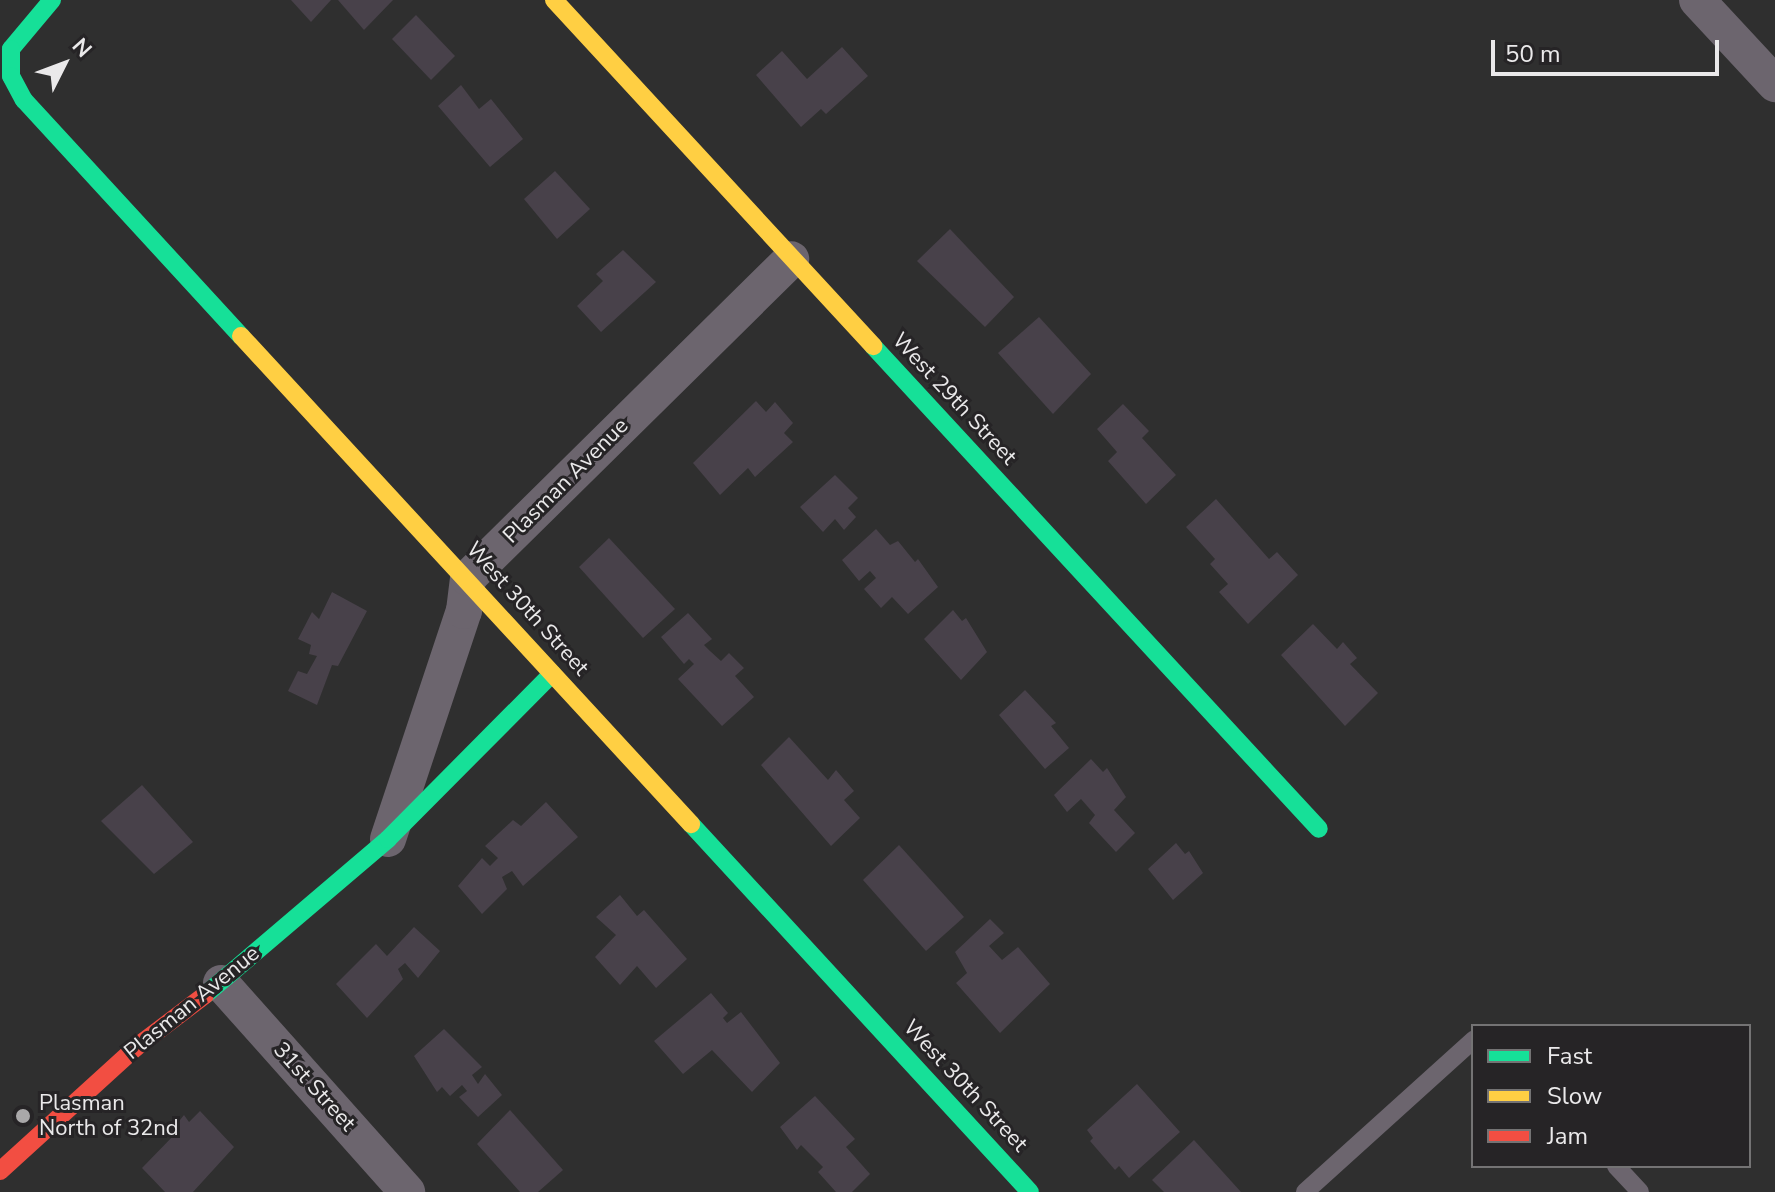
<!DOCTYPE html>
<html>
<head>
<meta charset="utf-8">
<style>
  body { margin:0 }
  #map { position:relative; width:1775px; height:1192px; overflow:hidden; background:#2f2f2f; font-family:"Nunito Sans",sans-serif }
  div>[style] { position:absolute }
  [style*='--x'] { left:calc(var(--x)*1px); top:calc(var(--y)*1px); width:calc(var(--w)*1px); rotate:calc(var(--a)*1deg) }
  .building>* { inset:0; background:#48414a }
  .lane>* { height:18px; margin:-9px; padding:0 9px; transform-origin:9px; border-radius:9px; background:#6c656e }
  .street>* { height:36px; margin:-18px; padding:0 18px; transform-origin:18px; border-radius:18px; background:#6c656e }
  .fast>* { height:18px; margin:-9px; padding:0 9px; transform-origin:9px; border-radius:9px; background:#16e098 }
  .slow>* { height:18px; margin:-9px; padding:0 9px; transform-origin:9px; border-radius:9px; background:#ffcf43 }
  .jam>* { height:18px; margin:-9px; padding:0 9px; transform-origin:9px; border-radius:9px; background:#f24e42 }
  .dots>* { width:22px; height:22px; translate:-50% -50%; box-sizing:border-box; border:4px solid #262426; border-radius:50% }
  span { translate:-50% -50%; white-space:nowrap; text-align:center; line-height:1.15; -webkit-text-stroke:6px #262426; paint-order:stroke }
  .street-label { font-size:22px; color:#eae9ea }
  .poi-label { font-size:22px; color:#eae9ea }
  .left { translate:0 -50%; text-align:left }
  .legend { position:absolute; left:1471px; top:1024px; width:280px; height:144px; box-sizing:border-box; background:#262426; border:2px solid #747374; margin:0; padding:10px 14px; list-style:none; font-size:24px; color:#eae9ea }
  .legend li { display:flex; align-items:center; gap:16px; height:40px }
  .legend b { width:40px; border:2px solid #747374 }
  .north { position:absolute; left:24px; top:24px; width:80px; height:80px; -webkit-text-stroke:6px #262426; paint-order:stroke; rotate:48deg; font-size:22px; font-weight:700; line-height:32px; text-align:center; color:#eae9ea }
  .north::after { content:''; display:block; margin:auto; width:28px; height:36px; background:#eae9ea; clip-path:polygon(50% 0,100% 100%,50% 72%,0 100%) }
  .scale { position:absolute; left:1491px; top:40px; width:228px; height:36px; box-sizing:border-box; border:4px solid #eae9ea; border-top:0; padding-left:10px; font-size:24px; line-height:28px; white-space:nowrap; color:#eae9ea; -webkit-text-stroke:6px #262426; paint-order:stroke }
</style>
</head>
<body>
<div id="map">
  <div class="building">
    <div style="clip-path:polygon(291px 0,331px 0,311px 22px)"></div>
    <div style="clip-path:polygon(338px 0,393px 0,364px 30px)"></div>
    <div style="clip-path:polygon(416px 15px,455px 56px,431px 80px,392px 39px)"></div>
    <div style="clip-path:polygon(842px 47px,868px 76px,826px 114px,821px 109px,801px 127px,756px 75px,782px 51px,807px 79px)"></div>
    <div style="clip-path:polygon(461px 85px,479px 109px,491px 99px,523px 139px,490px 167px,438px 106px)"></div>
    <div style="clip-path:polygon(555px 171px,590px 209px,557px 239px,524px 199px)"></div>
    <div style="clip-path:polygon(950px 229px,1014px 297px,985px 327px,917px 261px)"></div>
    <div style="clip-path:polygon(623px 250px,656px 282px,601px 332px,577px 306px,603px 281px,596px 274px)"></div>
    <div style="clip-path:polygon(1039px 317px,1091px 374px,1053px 414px,998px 353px)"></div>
    <div style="clip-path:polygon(756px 401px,766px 412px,775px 402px,793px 423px,784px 433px,793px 442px,755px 477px,748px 468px,720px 495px,693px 463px)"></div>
    <div style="clip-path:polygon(1123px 404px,1149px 431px,1142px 438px,1176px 475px,1146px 504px,1108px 461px,1117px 452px,1097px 429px)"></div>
    <div style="clip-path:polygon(835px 475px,858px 498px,848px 508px,856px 517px,844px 530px,835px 519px,823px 532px,800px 507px)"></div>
    <div style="clip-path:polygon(1216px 499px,1269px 559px,1277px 552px,1298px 575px,1248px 624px,1219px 592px,1228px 584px,1210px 564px,1215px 559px,1186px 527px)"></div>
    <div style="clip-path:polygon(876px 529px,890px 545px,898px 541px,915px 562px,918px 559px,938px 587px,908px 614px,892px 597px,881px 608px,864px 589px,876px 578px,870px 571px,859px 581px,842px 560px)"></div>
    <div style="clip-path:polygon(609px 538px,675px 609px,643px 638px,579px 567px)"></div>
    <div style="clip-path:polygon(332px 592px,367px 611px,338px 666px,332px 665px,317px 705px,288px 691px,298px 671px,307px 674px,317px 656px,309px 654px,311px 645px,298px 639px,312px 612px,319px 619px)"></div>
    <div style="clip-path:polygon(953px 610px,962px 621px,966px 618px,987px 652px,961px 680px,924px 639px)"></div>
    <div style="clip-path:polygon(688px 613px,712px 639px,704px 645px,710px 651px,721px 661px,729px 653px,744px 668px,735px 676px,754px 697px,722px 726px,678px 679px,694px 664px,689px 659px,684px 664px,661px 637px)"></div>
    <div style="clip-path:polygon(1313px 624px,1337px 649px,1343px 642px,1357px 658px,1350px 664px,1378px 693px,1345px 726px,1281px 655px)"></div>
    <div style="clip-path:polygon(1025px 690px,1056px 723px,1051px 726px,1069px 748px,1045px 769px,999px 715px)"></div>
    <div style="clip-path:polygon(789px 737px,828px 780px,836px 770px,854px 791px,844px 800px,860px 818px,831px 846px,761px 765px)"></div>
    <div style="clip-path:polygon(1091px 759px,1103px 772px,1107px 768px,1126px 797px,1114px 810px,1135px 833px,1116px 852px,1089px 823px,1095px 815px,1081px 799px,1067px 812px,1054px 795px)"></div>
    <div style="clip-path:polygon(142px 785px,193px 842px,154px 874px,101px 821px)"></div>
    <div style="clip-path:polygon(546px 802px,578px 837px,523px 886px,512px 871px,502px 877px,507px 889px,482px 914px,458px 886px,482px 858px,490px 866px,498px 858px,485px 846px,513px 820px,521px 826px)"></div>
    <div style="clip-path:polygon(1176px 843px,1185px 854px,1189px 851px,1203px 873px,1173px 900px,1148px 869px)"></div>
    <div style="clip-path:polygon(899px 845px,964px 917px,926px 951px,863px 880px)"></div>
    <div style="clip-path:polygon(620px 895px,637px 916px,644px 910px,687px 959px,656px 988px,637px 966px,620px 985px,595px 957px,616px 935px,596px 917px)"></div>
    <div style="clip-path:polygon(990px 919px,1004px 933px,989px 946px,1002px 960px,1018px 947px,1050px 984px,1000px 1033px,956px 983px,967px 973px,955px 952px)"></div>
    <div style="clip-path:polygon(414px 927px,440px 951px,418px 978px,405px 963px,398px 969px,403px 979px,367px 1018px,336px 984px,376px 944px,387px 956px)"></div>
    <div style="clip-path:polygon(711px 993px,728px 1013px,723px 1018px,727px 1023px,741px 1012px,780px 1063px,752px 1092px,712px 1050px,683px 1074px,654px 1041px)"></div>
    <div style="clip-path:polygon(444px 1029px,482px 1067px,472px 1075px,478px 1084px,485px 1074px,502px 1095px,478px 1117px,459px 1097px,467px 1091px,462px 1085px,450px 1096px,442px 1087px,437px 1092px,414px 1056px)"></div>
    <div style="clip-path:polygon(1137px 1084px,1180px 1132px,1129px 1178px,1119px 1166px,1115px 1170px,1090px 1141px,1093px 1138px,1087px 1130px)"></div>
    <div style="clip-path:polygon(815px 1096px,855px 1139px,846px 1147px,870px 1174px,852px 1192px,836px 1192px,818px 1172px,823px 1167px,801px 1145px,797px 1150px,780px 1127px)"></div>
    <div style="clip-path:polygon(510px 1110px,563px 1170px,538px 1192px,520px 1192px,477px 1144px)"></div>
    <div style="clip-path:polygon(200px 1111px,234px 1147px,193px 1192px,165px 1192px,142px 1168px,175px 1134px,172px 1130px,184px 1115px,189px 1122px)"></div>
    <div style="clip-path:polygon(1194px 1140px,1241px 1192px,1164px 1192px,1152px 1180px)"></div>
  </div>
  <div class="lane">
    <div style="--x:1616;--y:1166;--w:35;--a:47"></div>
    <div style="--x:1305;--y:1192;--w:227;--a:-42.1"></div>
  </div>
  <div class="street">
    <div style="--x:1697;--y:0;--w:115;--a:47.1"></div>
    <div style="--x:388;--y:839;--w:240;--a:-71.6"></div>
    <div style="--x:464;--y:611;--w:33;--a:-83"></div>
    <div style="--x:468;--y:578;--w:454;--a:-44.6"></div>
    <div style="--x:221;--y:983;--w:280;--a:48.3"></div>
  </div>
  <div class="fast">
    <div style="--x:52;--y:0;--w:64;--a:129.9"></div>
    <div style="--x:11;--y:49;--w:27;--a:90"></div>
    <div style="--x:11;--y:76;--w:27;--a:62"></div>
    <div style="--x:24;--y:100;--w:321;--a:47.4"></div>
    <div style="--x:873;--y:346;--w:657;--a:47.28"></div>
    <div style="--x:691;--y:824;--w:500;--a:47.35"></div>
    <div style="--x:205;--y:995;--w:240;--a:-40.4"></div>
    <div style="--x:388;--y:839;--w:233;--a:-45.2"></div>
  </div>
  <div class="slow">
    <div style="--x:554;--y:0;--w:471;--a:47.3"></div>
    <div style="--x:241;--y:336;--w:664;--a:47.32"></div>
  </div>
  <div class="jam">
    <div style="--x:0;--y:1171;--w:183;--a:-42.3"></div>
    <div style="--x:135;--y:1048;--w:88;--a:-37.1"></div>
  </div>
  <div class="dots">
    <div style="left:23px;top:1116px;background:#a9a8a9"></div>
  </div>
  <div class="street-label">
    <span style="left:954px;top:399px;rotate:47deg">West 29th Street</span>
    <span style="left:566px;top:481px;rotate:-45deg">Plasman Avenue</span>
    <span style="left:527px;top:609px;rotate:48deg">West 30th Street</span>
    <span style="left:192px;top:1003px;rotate:-39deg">Plasman Avenue</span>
    <span style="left:965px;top:1086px;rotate:47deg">West 30th Street</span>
    <span style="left:314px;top:1087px;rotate:48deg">31st Street</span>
  </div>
  <div class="poi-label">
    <span class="left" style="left:39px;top:1116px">Plasman<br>North of 32nd</span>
  </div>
  <ul class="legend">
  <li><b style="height:10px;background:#16e098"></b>Fast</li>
  <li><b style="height:10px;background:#ffcf43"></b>Slow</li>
  <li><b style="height:10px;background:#f24e42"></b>Jam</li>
  </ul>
  <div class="north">N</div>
  <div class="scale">50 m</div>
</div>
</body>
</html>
